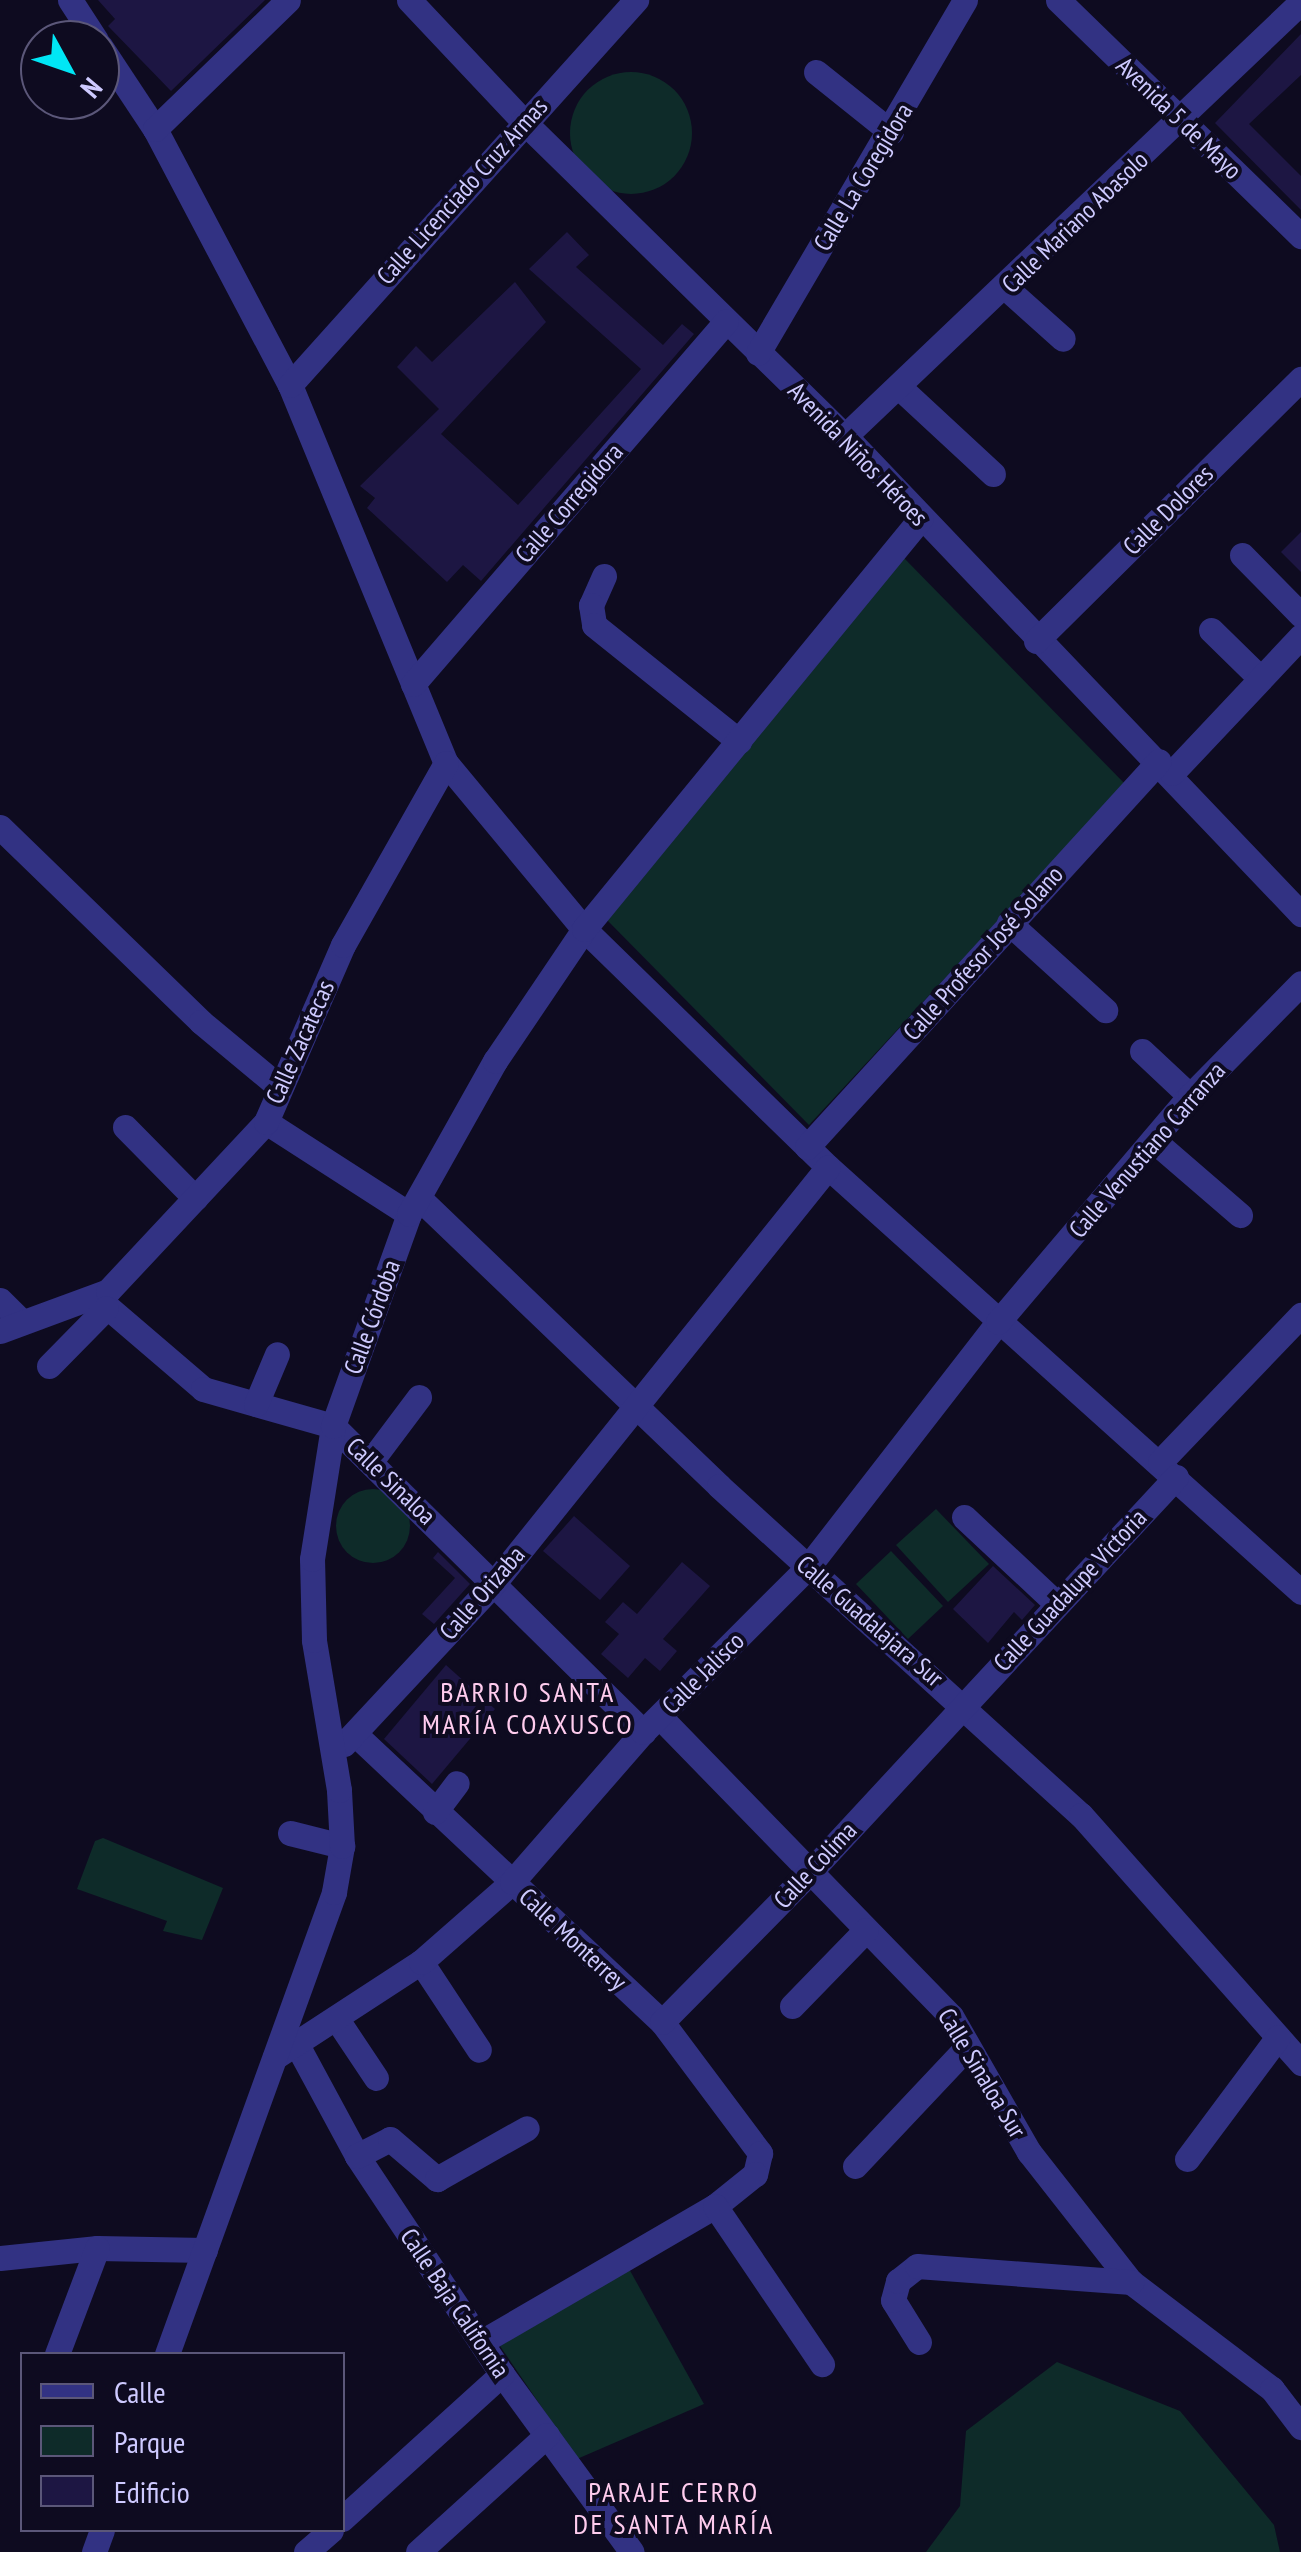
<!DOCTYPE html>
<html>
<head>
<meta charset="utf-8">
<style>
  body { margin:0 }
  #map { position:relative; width:1301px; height:2552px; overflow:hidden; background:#0e0b20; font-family:"PT Sans Narrow",sans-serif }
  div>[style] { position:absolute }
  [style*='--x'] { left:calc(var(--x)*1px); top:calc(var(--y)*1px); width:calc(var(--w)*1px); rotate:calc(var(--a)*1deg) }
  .green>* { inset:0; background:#0e2b29 }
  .round { border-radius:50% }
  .building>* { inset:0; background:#1d1643 }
  .minor>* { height:25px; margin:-12.5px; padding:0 12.5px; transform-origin:12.5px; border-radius:12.5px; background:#323283 }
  span { translate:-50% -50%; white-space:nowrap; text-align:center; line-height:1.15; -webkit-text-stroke:8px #0e0b20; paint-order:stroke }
  .street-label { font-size:25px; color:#cecaff }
  .neighbourhood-label { font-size:28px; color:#fce; letter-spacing:2.5px }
  .legend { position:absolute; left:20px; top:2352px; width:325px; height:180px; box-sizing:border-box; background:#0e0b20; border:2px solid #5b5779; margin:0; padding:12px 18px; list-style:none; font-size:30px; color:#cecaff }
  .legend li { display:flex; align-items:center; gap:20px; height:50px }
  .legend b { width:50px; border:2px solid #5b5779 }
  .north { position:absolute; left:20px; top:20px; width:100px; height:100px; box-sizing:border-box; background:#0e0b20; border:2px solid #5b5779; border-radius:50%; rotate:130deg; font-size:28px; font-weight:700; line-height:40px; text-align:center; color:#cecaff }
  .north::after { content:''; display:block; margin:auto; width:35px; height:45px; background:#00e6f5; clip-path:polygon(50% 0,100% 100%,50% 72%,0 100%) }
</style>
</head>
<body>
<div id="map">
  <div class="green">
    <div class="round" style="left:570px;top:72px;width:122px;height:122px"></div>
    <div style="clip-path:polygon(904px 558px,1125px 784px,809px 1125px,606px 919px)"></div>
    <div class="round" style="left:336px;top:1489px;width:74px;height:74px"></div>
    <div style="clip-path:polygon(936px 1509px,989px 1564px,948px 1602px,896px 1545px)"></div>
    <div style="clip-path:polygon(891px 1551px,943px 1606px,908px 1639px,856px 1584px)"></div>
    <div style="clip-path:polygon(103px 1838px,223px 1888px,202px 1940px,163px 1931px,167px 1921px,77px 1889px,95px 1841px)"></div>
    <div style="clip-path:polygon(628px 2267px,704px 2404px,577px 2459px,500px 2346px)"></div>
    <div style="clip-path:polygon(1057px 2362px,1180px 2411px,1274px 2525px,1280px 2552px,926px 2552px,960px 2506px,966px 2431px)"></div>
  </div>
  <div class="building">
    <div style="clip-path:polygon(98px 0,265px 0,171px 91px,108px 26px,115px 19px)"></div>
    <div style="clip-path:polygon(1301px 34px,1301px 75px,1249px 124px,1301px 176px,1301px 210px,1215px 123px)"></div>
    <div style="clip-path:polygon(567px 232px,589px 255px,576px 267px,663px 345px,682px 324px,694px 334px,481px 581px,463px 565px,447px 582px,367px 508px,375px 498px,360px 486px,439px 409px,397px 367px,416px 346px,432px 362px,515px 282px,546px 322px,441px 434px,518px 505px,641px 369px,529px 269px)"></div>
    <div style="clip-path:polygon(1301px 532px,1301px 572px,1281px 552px)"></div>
    <div style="clip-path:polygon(574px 1516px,630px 1566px,600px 1600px,543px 1551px)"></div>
    <div style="clip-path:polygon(438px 1552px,470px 1584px,434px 1624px,422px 1614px,455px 1578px,433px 1558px)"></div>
    <div style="clip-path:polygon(682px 1562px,710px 1586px,663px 1639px,677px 1651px,660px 1671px,645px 1658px,628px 1678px,601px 1654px,619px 1634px,605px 1622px,623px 1602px,637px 1614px)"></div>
    <div style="clip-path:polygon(993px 1566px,1035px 1605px,1022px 1620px,1014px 1612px,988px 1643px,953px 1609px)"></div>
    <div style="clip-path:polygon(446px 1665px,495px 1709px,432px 1784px,384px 1739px)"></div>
  </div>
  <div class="minor">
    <div style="--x:70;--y:0;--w:48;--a:57"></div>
    <div style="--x:409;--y:0;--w:166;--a:46.7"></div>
    <div style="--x:523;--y:121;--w:450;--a:44.4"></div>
    <div style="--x:845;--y:436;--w:661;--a:46.35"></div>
    <div style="--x:1058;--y:0;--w:339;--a:44.2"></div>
    <div style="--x:100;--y:46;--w:100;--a:56.5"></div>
    <div style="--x:155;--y:129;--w:289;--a:62.2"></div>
    <div style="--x:290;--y:385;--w:409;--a:67.6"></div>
    <div style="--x:446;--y:763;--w:216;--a:50.3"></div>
    <div style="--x:584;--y:929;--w:341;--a:44.3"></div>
    <div style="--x:828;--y:1167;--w:636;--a:41.94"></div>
    <div style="--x:816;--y:72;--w:96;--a:38.7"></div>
    <div style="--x:155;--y:129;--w:185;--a:-44.1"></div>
    <div style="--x:1006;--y:288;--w:76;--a:41.8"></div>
    <div style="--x:758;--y:353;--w:409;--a:-59.6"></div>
    <div style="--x:290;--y:385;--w:518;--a:-48.05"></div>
    <div style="--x:899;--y:387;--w:128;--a:42.8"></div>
    <div style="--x:845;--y:436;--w:630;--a:-43.58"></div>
    <div style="--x:1242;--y:555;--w:84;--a:45.5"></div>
    <div style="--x:604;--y:576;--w:32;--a:114"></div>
    <div style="--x:591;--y:605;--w:20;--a:81"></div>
    <div style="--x:594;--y:625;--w:186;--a:38.7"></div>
    <div style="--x:1211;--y:630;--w:69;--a:44.4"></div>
    <div style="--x:1036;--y:641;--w:373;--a:-44.7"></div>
    <div style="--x:413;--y:684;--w:479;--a:-49.2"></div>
    <div style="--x:1172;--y:773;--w:188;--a:-46.7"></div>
    <div style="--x:0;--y:827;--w:280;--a:44.1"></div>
    <div style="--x:201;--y:1022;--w:100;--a:39.7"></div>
    <div style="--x:1009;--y:923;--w:130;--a:42.2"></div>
    <div style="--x:1142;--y:1051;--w:66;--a:43.2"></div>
    <div style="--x:266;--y:1122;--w:170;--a:32.8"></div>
    <div style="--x:125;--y:1127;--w:100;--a:45.4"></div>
    <div style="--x:1153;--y:1140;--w:115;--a:40.8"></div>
    <div style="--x:807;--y:1147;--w:522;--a:-47.64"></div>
    <div style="--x:419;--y:1198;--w:416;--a:43.8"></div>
    <div style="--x:719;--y:1486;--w:489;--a:42.3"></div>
    <div style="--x:1081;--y:1815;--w:332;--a:48.4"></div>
    <div style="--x:97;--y:1298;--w:140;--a:40.6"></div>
    <div style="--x:203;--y:1389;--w:135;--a:15.9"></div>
    <div style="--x:333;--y:1426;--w:436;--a:44.6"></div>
    <div style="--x:0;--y:1300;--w:30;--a:45"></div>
    <div style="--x:0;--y:1331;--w:115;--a:-20.3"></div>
    <div style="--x:108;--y:1291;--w:231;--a:-46.9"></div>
    <div style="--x:266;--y:1122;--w:193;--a:-66.5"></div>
    <div style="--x:343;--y:945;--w:209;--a:-60.5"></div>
    <div style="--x:49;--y:1366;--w:81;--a:-45.5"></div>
    <div style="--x:256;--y:1404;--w:54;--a:-67.2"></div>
    <div style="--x:371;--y:1461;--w:80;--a:-53.1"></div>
    <div style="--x:1160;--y:1462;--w:204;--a:-46.2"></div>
    <div style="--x:964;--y:1517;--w:126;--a:43.1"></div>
    <div style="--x:660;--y:1717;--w:417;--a:45.8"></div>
    <div style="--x:951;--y:2016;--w:157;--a:60.2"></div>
    <div style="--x:1029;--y:2152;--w:165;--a:51.9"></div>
    <div style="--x:1131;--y:2282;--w:177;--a:37.2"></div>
    <div style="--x:1272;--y:2389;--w:48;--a:52.7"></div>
    <div style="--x:355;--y:1734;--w:421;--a:43.2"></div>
    <div style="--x:662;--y:2022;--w:164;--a:53.2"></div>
    <div style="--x:760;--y:2153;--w:22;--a:103"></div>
    <div style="--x:755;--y:2174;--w:51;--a:141.3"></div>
    <div style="--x:715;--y:2206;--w:271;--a:149.8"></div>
    <div style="--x:344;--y:1744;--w:220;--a:-47"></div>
    <div style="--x:494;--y:1583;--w:533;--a:-51.24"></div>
    <div style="--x:435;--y:1812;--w:36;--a:-53"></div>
    <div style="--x:290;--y:1833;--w:54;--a:14"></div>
    <div style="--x:421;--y:1962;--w:105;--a:56.6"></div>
    <div style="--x:792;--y:2006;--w:106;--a:-45.8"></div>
    <div style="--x:336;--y:2018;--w:72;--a:56.3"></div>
    <div style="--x:662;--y:2022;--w:209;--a:-45.4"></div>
    <div style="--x:809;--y:1873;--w:540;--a:-47.18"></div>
    <div style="--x:296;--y:2043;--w:128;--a:61.6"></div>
    <div style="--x:357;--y:2156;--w:262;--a:56.4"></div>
    <div style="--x:502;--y:2374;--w:220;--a:53.9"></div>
    <div style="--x:275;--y:2057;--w:174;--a:-33.1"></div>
    <div style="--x:421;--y:1962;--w:121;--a:-41.3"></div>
    <div style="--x:512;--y:1882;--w:199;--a:-48.9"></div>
    <div style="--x:643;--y:1732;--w:233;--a:-45"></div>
    <div style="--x:808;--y:1567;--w:310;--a:-52.2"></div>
    <div style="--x:998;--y:1322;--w:297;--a:-49.7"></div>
    <div style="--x:1190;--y:1096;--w:158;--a:-45.5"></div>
    <div style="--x:357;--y:2156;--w:37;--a:-27"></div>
    <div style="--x:390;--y:2139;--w:62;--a:40.4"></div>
    <div style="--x:437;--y:2179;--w:103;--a:-29.5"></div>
    <div style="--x:1187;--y:2159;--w:152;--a:-53.3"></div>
    <div style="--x:855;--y:2166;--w:163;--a:-46.7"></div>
    <div style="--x:715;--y:2206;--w:191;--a:55.9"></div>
    <div style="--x:0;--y:2258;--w:98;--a:-5.9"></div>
    <div style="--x:97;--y:2248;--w:108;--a:1.1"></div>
    <div style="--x:919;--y:2342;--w:49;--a:-121.8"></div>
    <div style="--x:893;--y:2300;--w:20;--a:-75"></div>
    <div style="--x:898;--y:2281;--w:24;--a:-38"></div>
    <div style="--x:917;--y:2266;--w:215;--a:4.3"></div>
    <div style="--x:57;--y:2354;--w:113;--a:-69.3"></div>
    <div style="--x:167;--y:2354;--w:491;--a:-70.1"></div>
    <div style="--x:334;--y:1892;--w:47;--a:-80.1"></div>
    <div style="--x:342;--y:1846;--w:56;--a:-93.1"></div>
    <div style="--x:339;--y:1790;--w:152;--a:-99.5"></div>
    <div style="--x:314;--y:1640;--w:81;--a:-91.4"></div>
    <div style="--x:312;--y:1559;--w:135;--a:-81"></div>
    <div style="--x:333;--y:1426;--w:225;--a:-70.3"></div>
    <div style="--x:409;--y:1214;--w:176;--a:-60.7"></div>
    <div style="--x:495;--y:1061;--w:159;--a:-56"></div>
    <div style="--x:584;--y:929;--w:531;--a:-50.65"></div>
    <div style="--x:342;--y:2519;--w:216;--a:-42.2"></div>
    <div style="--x:94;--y:2552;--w:23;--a:-70"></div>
    <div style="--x:306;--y:2552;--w:33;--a:-41"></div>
    <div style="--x:418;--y:2552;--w:174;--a:-42.2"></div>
  </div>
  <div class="street-label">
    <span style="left:1179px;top:118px;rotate:44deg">Avenida 5 de Mayo</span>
    <span style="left:863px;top:177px;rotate:-59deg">Calle La Coregidora</span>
    <span style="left:462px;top:191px;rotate:-48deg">Calle Licenciado Cruz Armas</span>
    <span style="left:1075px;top:222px;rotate:-44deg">Calle Mariano Abasolo</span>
    <span style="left:858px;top:454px;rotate:46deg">Avenida Niños Héroes</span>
    <span style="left:569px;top:503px;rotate:-49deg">Calle Corregidora</span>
    <span style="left:1168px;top:510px;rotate:-45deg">Calle Dolores</span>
    <span style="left:983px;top:953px;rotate:-48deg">Calle Profesor José Solano</span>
    <span style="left:300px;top:1042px;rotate:-66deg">Calle Zacatecas</span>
    <span style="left:1147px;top:1150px;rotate:-49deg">Calle Venustiano Carranza</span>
    <span style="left:372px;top:1317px;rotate:-70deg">Calle Córdoba</span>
    <span style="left:391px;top:1481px;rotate:44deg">Calle Sinaloa</span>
    <span style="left:1070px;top:1590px;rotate:-47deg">Calle Guadalupe Victoria</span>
    <span style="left:482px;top:1593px;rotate:-49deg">Calle Orizaba</span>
    <span style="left:870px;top:1621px;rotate:41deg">Calle Guadalajara Sur</span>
    <span style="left:703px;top:1673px;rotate:-45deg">Calle Jalisco</span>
    <span style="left:815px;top:1865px;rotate:-47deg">Calle Colima</span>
    <span style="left:573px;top:1939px;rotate:43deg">Calle Monterrey</span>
    <span style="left:982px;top:2073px;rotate:59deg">Calle Sinaloa Sur</span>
    <span style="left:455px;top:2303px;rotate:56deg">Calle Baja California</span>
  </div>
  <div class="neighbourhood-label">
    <span style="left:528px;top:1708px">BARRIO SANTA<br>MARÍA COAXUSCO</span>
    <span style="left:674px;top:2508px">PARAJE CERRO<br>DE SANTA MARÍA</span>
  </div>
  <ul class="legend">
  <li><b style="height:12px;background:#323283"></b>Calle</li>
  <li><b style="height:28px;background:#0e2b29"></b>Parque</li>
  <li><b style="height:28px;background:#1d1643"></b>Edificio</li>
  </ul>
  <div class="north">N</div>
</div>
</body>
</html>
